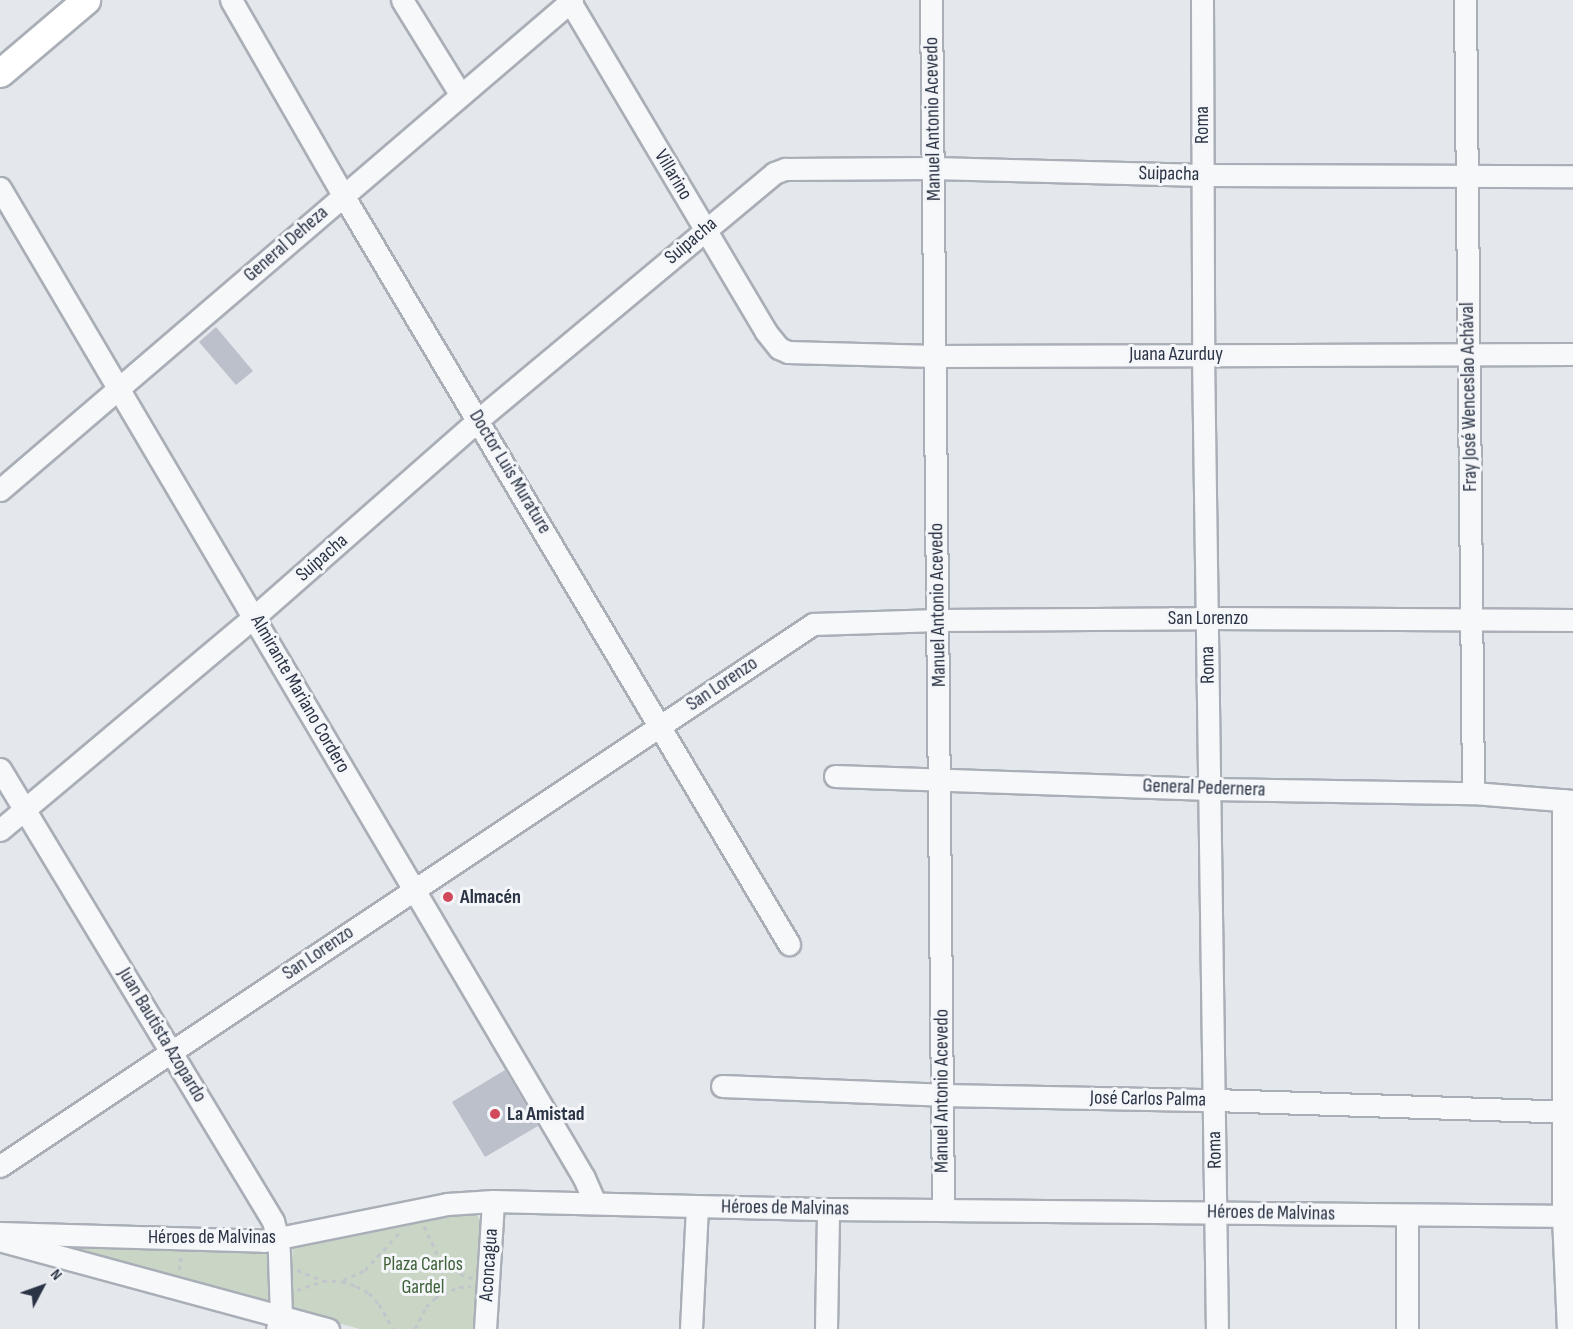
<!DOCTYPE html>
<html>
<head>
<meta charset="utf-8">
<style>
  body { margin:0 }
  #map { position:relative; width:1573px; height:1329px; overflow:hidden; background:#e4e7ec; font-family:"Sofia Sans Condensed",sans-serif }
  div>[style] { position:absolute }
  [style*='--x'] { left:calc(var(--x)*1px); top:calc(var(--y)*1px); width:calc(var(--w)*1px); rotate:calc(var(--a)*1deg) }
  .green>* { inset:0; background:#c9d6c5 }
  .building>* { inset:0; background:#bbc0ca }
  .path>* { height:3px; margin-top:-1.5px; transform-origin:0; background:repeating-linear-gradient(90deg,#c2c5cb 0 4.5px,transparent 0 9px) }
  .roads { filter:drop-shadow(2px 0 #a9aeb7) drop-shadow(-2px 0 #a9aeb7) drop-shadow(0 2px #a9aeb7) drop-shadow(0 -2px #a9aeb7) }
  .minor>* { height:21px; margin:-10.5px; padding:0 10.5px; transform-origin:10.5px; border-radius:10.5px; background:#f7f8fa }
  .major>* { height:27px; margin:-13.5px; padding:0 13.5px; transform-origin:13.5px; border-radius:13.5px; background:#fff }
  .dots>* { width:16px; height:16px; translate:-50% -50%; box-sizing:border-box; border:3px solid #f4f6f9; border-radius:50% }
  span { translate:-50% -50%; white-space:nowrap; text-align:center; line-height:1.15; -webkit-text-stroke:6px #f4f6f9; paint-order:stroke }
  .street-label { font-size:20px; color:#2b3445 }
  .poi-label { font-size:20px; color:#2b3445; font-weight:700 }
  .left { translate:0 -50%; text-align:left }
  .park-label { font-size:20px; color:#3f6138 }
  .north { position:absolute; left:12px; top:1257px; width:60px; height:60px; -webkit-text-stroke:4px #f4f6f9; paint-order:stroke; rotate:49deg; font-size:16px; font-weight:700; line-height:24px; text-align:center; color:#2b3445 }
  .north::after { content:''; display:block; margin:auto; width:21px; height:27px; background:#2b3445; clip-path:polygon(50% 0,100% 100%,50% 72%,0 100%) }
</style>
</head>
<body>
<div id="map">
  <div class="green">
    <div style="clip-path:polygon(470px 1212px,478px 1216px,482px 1224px,476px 1329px,360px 1329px,296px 1312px,290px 1306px,293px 1247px)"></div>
    <div style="clip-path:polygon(77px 1246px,265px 1252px,270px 1258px,273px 1298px,268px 1305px,77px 1250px)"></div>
  </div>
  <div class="building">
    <div style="clip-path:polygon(216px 327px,253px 371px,236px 385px,199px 342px)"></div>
    <div style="clip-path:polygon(505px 1070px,538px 1126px,485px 1157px,452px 1102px)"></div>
  </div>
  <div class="path">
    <div style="--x:424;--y:1226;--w:35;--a:65"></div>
    <div style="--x:439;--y:1258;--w:26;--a:37"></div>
    <div style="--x:460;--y:1274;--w:13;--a:18"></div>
    <div style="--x:180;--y:1270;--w:9;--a:-96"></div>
    <div style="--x:179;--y:1261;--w:8;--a:-40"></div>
    <div style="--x:297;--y:1270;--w:27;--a:22"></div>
    <div style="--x:343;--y:1280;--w:24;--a:-24"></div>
    <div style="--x:365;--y:1270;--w:53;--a:-47.3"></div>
    <div style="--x:297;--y:1290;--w:28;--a:-19"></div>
    <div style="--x:323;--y:1281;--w:19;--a:0"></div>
    <div style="--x:342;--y:1281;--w:15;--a:20"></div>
    <div style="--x:356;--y:1286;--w:15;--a:28"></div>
    <div style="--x:369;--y:1293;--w:15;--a:48"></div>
    <div style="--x:379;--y:1304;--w:29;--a:61"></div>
    <div style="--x:415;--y:1329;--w:25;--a:-63"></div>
    <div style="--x:426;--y:1307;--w:13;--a:-45"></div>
    <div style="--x:435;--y:1298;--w:26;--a:-25"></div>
    <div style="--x:459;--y:1287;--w:12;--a:-5"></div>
  </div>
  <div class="roads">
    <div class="minor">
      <div style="--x:231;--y:0;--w:225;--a:60.1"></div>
      <div style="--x:343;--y:195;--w:872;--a:59.23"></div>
      <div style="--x:402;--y:0;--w:110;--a:58.3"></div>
      <div style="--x:569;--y:0;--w:386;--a:59.3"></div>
      <div style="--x:766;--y:332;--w:21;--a:51"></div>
      <div style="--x:779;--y:348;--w:10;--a:24"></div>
      <div style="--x:788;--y:352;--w:146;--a:1.6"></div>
      <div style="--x:934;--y:356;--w:639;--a:-0.18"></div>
      <div style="--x:931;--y:0;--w:1210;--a:89.43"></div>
      <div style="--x:1202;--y:0;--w:354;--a:89.8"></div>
      <div style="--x:1203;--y:354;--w:975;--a:89.18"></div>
      <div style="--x:1465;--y:0;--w:793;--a:89.42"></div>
      <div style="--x:0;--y:188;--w:1149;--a:59.46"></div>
      <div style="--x:584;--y:1178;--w:27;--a:66"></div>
      <div style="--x:0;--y:490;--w:753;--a:-40.58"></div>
      <div style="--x:0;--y:769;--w:528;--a:58.87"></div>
      <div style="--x:273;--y:1221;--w:20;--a:75"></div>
      <div style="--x:278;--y:1240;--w:16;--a:86"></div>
      <div style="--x:279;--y:1256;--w:60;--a:88.1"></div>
      <div style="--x:281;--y:1316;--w:14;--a:107"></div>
      <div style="--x:835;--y:776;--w:375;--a:2"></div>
      <div style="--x:1210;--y:789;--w:263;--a:0.9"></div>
      <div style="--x:1473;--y:793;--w:100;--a:4.6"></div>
      <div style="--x:1563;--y:800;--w:416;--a:90"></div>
      <div style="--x:1563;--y:1216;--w:113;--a:87.5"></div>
      <div style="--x:0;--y:830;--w:331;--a:-40"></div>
      <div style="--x:254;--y:617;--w:300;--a:-41.3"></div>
      <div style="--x:479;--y:419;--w:384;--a:-39.8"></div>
      <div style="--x:774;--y:173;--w:12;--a:-20"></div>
      <div style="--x:785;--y:169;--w:148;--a:-0.4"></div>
      <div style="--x:933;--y:168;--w:270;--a:1.5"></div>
      <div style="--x:1203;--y:175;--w:370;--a:0.2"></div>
      <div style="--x:722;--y:1086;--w:220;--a:2.3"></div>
      <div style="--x:942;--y:1095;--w:272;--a:1.1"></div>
      <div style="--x:1214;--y:1100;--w:359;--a:1.9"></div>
      <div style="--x:0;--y:1166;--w:977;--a:-33.69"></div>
      <div style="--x:813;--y:624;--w:126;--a:-1.8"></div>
      <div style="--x:939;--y:620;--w:268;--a:-0.4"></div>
      <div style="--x:1207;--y:618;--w:366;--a:0.3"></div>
      <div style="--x:1407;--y:1215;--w:114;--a:90"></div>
      <div style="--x:0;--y:1233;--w:264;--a:1.7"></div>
      <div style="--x:264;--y:1241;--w:187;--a:-11.4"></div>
      <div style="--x:447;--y:1204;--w:46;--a:-3.7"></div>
      <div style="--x:493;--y:1201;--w:335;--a:1.4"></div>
      <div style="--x:828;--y:1209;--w:745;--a:0.54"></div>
      <div style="--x:3;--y:1241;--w:337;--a:15.2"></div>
      <div style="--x:485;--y:1329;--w:128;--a:-86.4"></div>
      <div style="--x:691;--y:1329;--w:123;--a:-87.2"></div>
      <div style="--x:826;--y:1329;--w:120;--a:-89"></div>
    </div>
    <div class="major">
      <div style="--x:0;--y:73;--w:113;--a:-40.3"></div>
    </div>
  </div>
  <div class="dots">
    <div style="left:448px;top:897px;background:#d1495b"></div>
    <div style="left:495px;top:1114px;background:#d1495b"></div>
  </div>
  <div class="street-label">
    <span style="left:933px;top:119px;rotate:-91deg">Manuel Antonio Acevedo</span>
    <span style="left:1202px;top:125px;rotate:-90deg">Roma</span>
    <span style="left:1169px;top:174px;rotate:1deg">Suipacha</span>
    <span style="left:673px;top:175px;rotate:59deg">Villarino</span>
    <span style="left:691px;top:241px;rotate:-40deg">Suipacha</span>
    <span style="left:286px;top:244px;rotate:-41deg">General Deheza</span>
    <span style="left:1176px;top:354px">Juana Azurduy</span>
    <span style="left:1469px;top:397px;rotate:-91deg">Fray José Wenceslao Achával</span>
    <span style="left:510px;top:472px;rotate:59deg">Doctor Luis Murature</span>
    <span style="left:322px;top:558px;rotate:-41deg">Suipacha</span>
    <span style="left:938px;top:605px;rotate:-91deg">Manuel Antonio Acevedo</span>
    <span style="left:1208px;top:618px">San Lorenzo</span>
    <span style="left:1208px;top:665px;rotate:-91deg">Roma</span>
    <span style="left:722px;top:684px;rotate:-34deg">San Lorenzo</span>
    <span style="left:300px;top:694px;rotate:60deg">Almirante Mariano Cordero</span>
    <span style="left:1204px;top:788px;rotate:2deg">General Pedernera</span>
    <span style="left:318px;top:953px;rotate:-34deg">San Lorenzo</span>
    <span style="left:162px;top:1035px;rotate:59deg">Juan Bautista Azopardo</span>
    <span style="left:942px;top:1091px;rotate:-90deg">Manuel Antonio Acevedo</span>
    <span style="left:1148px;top:1099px;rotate:1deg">José Carlos Palma</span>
    <span style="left:1215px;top:1150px;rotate:-91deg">Roma</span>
    <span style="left:785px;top:1208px;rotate:1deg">Héroes de Malvinas</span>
    <span style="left:1271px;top:1213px;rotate:1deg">Héroes de Malvinas</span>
    <span style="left:212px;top:1237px">Héroes de Malvinas</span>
    <span style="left:489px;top:1265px;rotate:-86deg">Aconcagua</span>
  </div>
  <div class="poi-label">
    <span class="left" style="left:460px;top:897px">Almacén</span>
    <span class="left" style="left:507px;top:1114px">La Amistad</span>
  </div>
  <div class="park-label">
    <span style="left:423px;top:1276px">Plaza Carlos<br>Gardel</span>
  </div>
  <div class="north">N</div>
</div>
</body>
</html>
